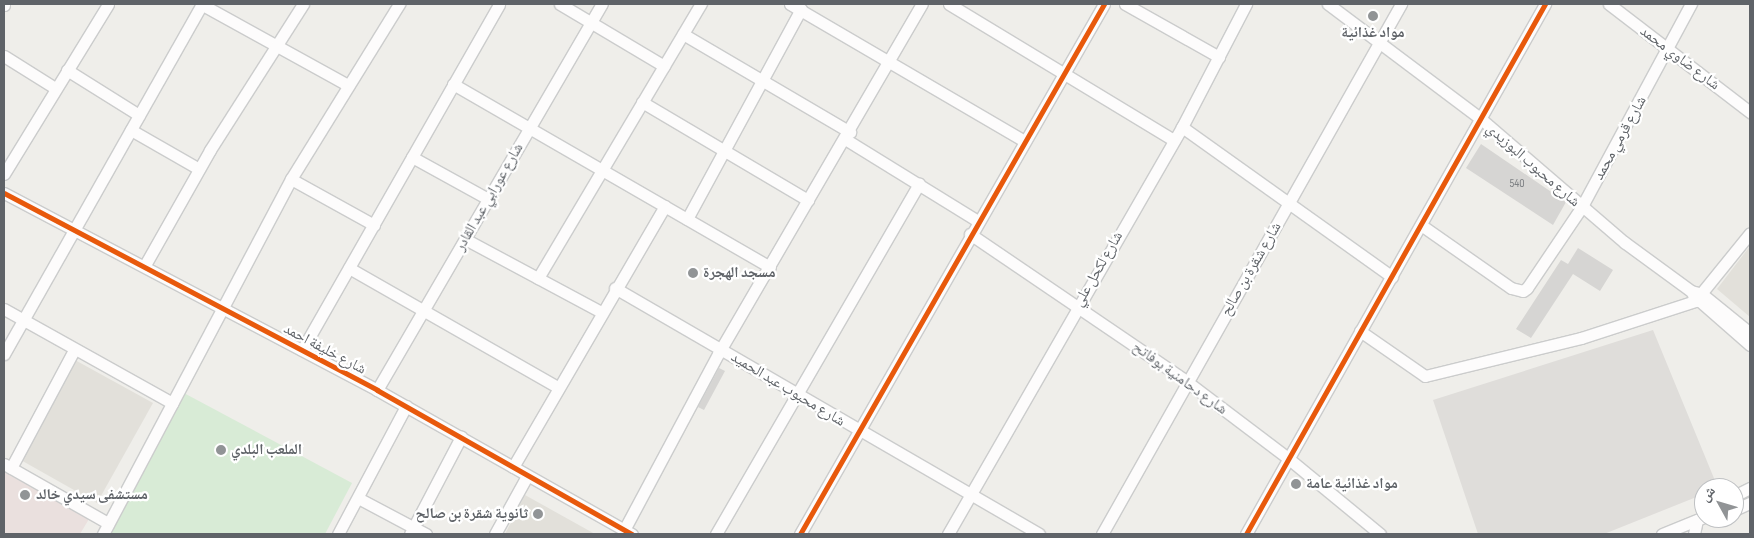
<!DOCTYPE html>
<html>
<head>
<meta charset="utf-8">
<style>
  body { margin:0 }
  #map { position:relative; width:1754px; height:538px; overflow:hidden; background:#efeeea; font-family:"Sofia Sans Condensed","Noto Naskh Arabic",sans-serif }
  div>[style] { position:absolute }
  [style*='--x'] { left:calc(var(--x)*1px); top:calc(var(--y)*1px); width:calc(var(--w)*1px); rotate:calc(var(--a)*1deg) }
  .industrial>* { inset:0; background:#dfddda }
  .education>* { inset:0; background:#e2e0da }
  .medical>* { inset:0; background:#eae0de }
  .green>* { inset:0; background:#d8ebd6 }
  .building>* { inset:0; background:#d6d5d3 }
  .roads { filter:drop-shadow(1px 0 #cbcccc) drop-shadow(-1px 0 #cbcccc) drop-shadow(0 1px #cbcccc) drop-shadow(0 -1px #cbcccc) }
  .minor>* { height:11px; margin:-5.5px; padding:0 5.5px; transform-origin:5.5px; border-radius:5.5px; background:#fdfcfc }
  .cycleway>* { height:5px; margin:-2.5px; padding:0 2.5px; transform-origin:2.5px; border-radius:2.5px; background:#e8590c }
  .dots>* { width:14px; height:14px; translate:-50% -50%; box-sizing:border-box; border:2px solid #fff; border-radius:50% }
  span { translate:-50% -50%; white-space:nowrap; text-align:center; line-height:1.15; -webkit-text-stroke:4.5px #fff; paint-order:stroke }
  .number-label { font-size:12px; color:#7e8184 }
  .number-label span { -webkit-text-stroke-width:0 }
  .poi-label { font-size:15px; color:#5f6368; font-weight:700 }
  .left { translate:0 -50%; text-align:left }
  .right { translate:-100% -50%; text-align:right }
  .street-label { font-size:15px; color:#5f6368 }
  .frame { position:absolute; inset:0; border:5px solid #5f6368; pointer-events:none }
  .north { position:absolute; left:1694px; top:478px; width:50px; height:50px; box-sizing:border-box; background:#fff; border:1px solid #bfc1c3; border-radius:50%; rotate:309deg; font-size:14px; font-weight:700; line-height:20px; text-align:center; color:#5f6368 }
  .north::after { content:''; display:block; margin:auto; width:18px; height:22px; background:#919496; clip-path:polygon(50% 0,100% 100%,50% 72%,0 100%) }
</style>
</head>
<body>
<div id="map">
  <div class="industrial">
    <div style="clip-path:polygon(1653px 330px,1718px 488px,1704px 488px,1704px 494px,1604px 534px,1478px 534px,1433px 400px)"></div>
  </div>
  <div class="education">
    <div style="clip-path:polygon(1750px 246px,1750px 317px,1717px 289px)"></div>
    <div style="clip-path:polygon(75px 360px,153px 403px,97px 503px,19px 459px)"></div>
    <div style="clip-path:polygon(525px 495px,595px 534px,505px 534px)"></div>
  </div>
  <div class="medical">
    <div style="clip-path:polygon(4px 472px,89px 519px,80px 534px,4px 534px)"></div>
  </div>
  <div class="green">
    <div style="clip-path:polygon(182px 392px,352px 483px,325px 534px,108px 534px)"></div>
  </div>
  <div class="building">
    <div style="clip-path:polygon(1481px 144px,1566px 202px,1553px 225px,1466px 168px)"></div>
    <div style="clip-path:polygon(1578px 248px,1613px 270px,1600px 291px,1573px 274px,1531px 338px,1516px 329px,1561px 260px,1568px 264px)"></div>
    <div style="clip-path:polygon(719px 368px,725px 371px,704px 410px,698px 407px)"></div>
  </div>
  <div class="roads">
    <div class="minor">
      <div style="--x:201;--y:4;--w:168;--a:28.9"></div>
      <div style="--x:560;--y:4;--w:121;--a:30.8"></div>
      <div style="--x:790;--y:4;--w:271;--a:30.3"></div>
      <div style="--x:949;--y:4;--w:263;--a:31.2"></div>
      <div style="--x:1125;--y:4;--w:108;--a:29.4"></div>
      <div style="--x:1328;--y:4;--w:191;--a:36.9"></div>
      <div style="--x:1481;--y:119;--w:189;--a:40.7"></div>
      <div style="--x:1624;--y:242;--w:83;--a:36.2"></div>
      <div style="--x:1691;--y:291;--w:11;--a:15"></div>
      <div style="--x:1702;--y:294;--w:62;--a:39.1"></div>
      <div style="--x:1609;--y:4;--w:178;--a:37.5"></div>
      <div style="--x:4;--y:5;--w:1;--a:-90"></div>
      <div style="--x:683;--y:34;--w:194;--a:30.4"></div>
      <div style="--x:4;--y:56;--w:60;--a:32.1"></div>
      <div style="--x:67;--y:70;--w:85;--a:32"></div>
      <div style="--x:453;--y:84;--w:366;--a:30"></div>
      <div style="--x:642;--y:102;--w:193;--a:30.6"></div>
      <div style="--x:1182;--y:127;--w:258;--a:35.5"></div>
      <div style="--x:131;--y:130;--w:78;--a:29.8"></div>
      <div style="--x:845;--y:139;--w:156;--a:31.7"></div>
      <div style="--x:412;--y:157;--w:87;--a:28.9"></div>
      <div style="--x:4;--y:174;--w:199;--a:-58.5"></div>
      <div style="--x:291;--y:179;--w:95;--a:29"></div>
      <div style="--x:4;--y:193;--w:422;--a:27.8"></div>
      <div style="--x:377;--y:390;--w:293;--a:29.5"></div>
      <div style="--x:687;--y:219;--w:239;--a:-61.5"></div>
      <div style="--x:1421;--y:225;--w:110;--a:35"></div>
      <div style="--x:1511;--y:288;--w:12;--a:14"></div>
      <div style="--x:1523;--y:291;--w:5;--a:-37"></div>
      <div style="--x:1527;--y:288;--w:97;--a:-56"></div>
      <div style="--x:1581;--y:208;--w:232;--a:-61.7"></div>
      <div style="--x:970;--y:234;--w:261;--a:34.2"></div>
      <div style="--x:1186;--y:381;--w:129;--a:37.1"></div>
      <div style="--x:1289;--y:459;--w:118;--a:39.5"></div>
      <div style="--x:465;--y:239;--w:154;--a:28.2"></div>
      <div style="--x:145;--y:265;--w:132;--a:-60.5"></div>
      <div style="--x:210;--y:150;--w:173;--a:-57.5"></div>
      <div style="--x:349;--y:268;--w:241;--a:29.7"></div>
      <div style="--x:538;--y:278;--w:319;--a:-59.3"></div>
      <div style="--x:615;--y:288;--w:490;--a:30.1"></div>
      <div style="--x:1693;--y:295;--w:76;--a:41.3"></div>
      <div style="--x:4;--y:309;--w:193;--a:29.2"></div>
      <div style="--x:1360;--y:331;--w:79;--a:34.7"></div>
      <div style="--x:1425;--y:376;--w:161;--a:-13.7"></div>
      <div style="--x:1581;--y:338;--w:120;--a:-18"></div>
      <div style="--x:1695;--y:301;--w:87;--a:-51"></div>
      <div style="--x:302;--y:350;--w:398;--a:-60.3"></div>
      <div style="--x:4;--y:354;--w:402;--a:-60.5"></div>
      <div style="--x:377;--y:390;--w:447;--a:-59.8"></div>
      <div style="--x:4;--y:464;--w:120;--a:29.6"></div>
      <div style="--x:513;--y:467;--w:302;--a:-59.8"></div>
      <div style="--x:11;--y:468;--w:134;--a:-61.9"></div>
      <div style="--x:1734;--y:496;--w:18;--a:-27"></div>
      <div style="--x:358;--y:498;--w:77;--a:27.9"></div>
      <div style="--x:1734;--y:510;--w:17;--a:-24"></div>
      <div style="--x:624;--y:530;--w:200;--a:-61.9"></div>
      <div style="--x:718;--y:354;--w:405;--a:-59.8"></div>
      <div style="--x:103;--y:534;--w:402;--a:-62.1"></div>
      <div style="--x:291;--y:179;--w:206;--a:-58.3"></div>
      <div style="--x:338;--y:534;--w:145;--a:-62"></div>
      <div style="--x:410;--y:534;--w:110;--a:-62.3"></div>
      <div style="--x:495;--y:534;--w:66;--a:-61.1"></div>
      <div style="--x:716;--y:534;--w:405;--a:-59.9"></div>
      <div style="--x:800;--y:534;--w:611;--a:-60.16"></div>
      <div style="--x:948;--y:534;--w:469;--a:-60.1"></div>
      <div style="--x:1182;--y:127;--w:139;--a:-62.5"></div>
      <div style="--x:1102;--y:534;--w:609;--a:-60.57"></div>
      <div style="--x:1246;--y:534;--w:609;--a:-60.57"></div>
      <div style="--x:1662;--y:534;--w:45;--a:-22"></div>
      <div style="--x:1694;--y:534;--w:14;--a:-78"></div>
    </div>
  </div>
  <div class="cycleway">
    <div style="--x:4;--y:193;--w:422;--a:27.8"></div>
    <div style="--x:377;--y:390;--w:293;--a:29.5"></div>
    <div style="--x:800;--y:534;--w:611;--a:-60.16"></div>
    <div style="--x:1246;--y:534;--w:609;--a:-60.57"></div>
  </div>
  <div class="dots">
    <div style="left:1373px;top:16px;background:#919496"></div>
    <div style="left:693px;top:273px;background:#919496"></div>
    <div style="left:221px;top:450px;background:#919496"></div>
    <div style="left:1296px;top:484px;background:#919496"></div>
    <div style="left:25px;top:495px;background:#919496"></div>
    <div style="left:538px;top:514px;background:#919496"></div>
  </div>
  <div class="number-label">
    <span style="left:1517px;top:184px">540</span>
  </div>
  <div class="poi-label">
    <span style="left:1373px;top:33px">مواد غذائية</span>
    <span class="left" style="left:703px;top:273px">مسجد الهجرة</span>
    <span class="left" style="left:231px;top:450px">الملعب البلدي</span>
    <span class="left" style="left:1306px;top:484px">مواد غذائية عامة</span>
    <span class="left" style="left:36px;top:495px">مستشفى سيدي خالد</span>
    <span class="right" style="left:528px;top:514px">ثانوية شقرة بن صالح</span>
  </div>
  <div class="street-label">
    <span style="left:1680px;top:58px;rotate:37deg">شارع ضاوي محمد</span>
    <span style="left:1620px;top:138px;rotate:-61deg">شارع قرمي محمد</span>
    <span style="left:1533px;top:165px;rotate:41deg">شارع محبوب البوزيدي</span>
    <span style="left:489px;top:197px;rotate:-60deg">شارع عورابي عبد القادر</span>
    <span style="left:1098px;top:269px;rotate:-60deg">شارع لكحل علي</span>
    <span style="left:1251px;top:269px;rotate:-60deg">شارع شقرة بن صالح</span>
    <span style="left:325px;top:349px;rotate:28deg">شارع خليفة احمد</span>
    <span style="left:1180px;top:378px;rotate:36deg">شارع دحامنية بوفاتح</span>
    <span style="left:788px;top:389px;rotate:31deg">شارع محبوب عبد الحميد</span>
  </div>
  <div class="frame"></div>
  <div class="north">ش</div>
</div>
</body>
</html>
